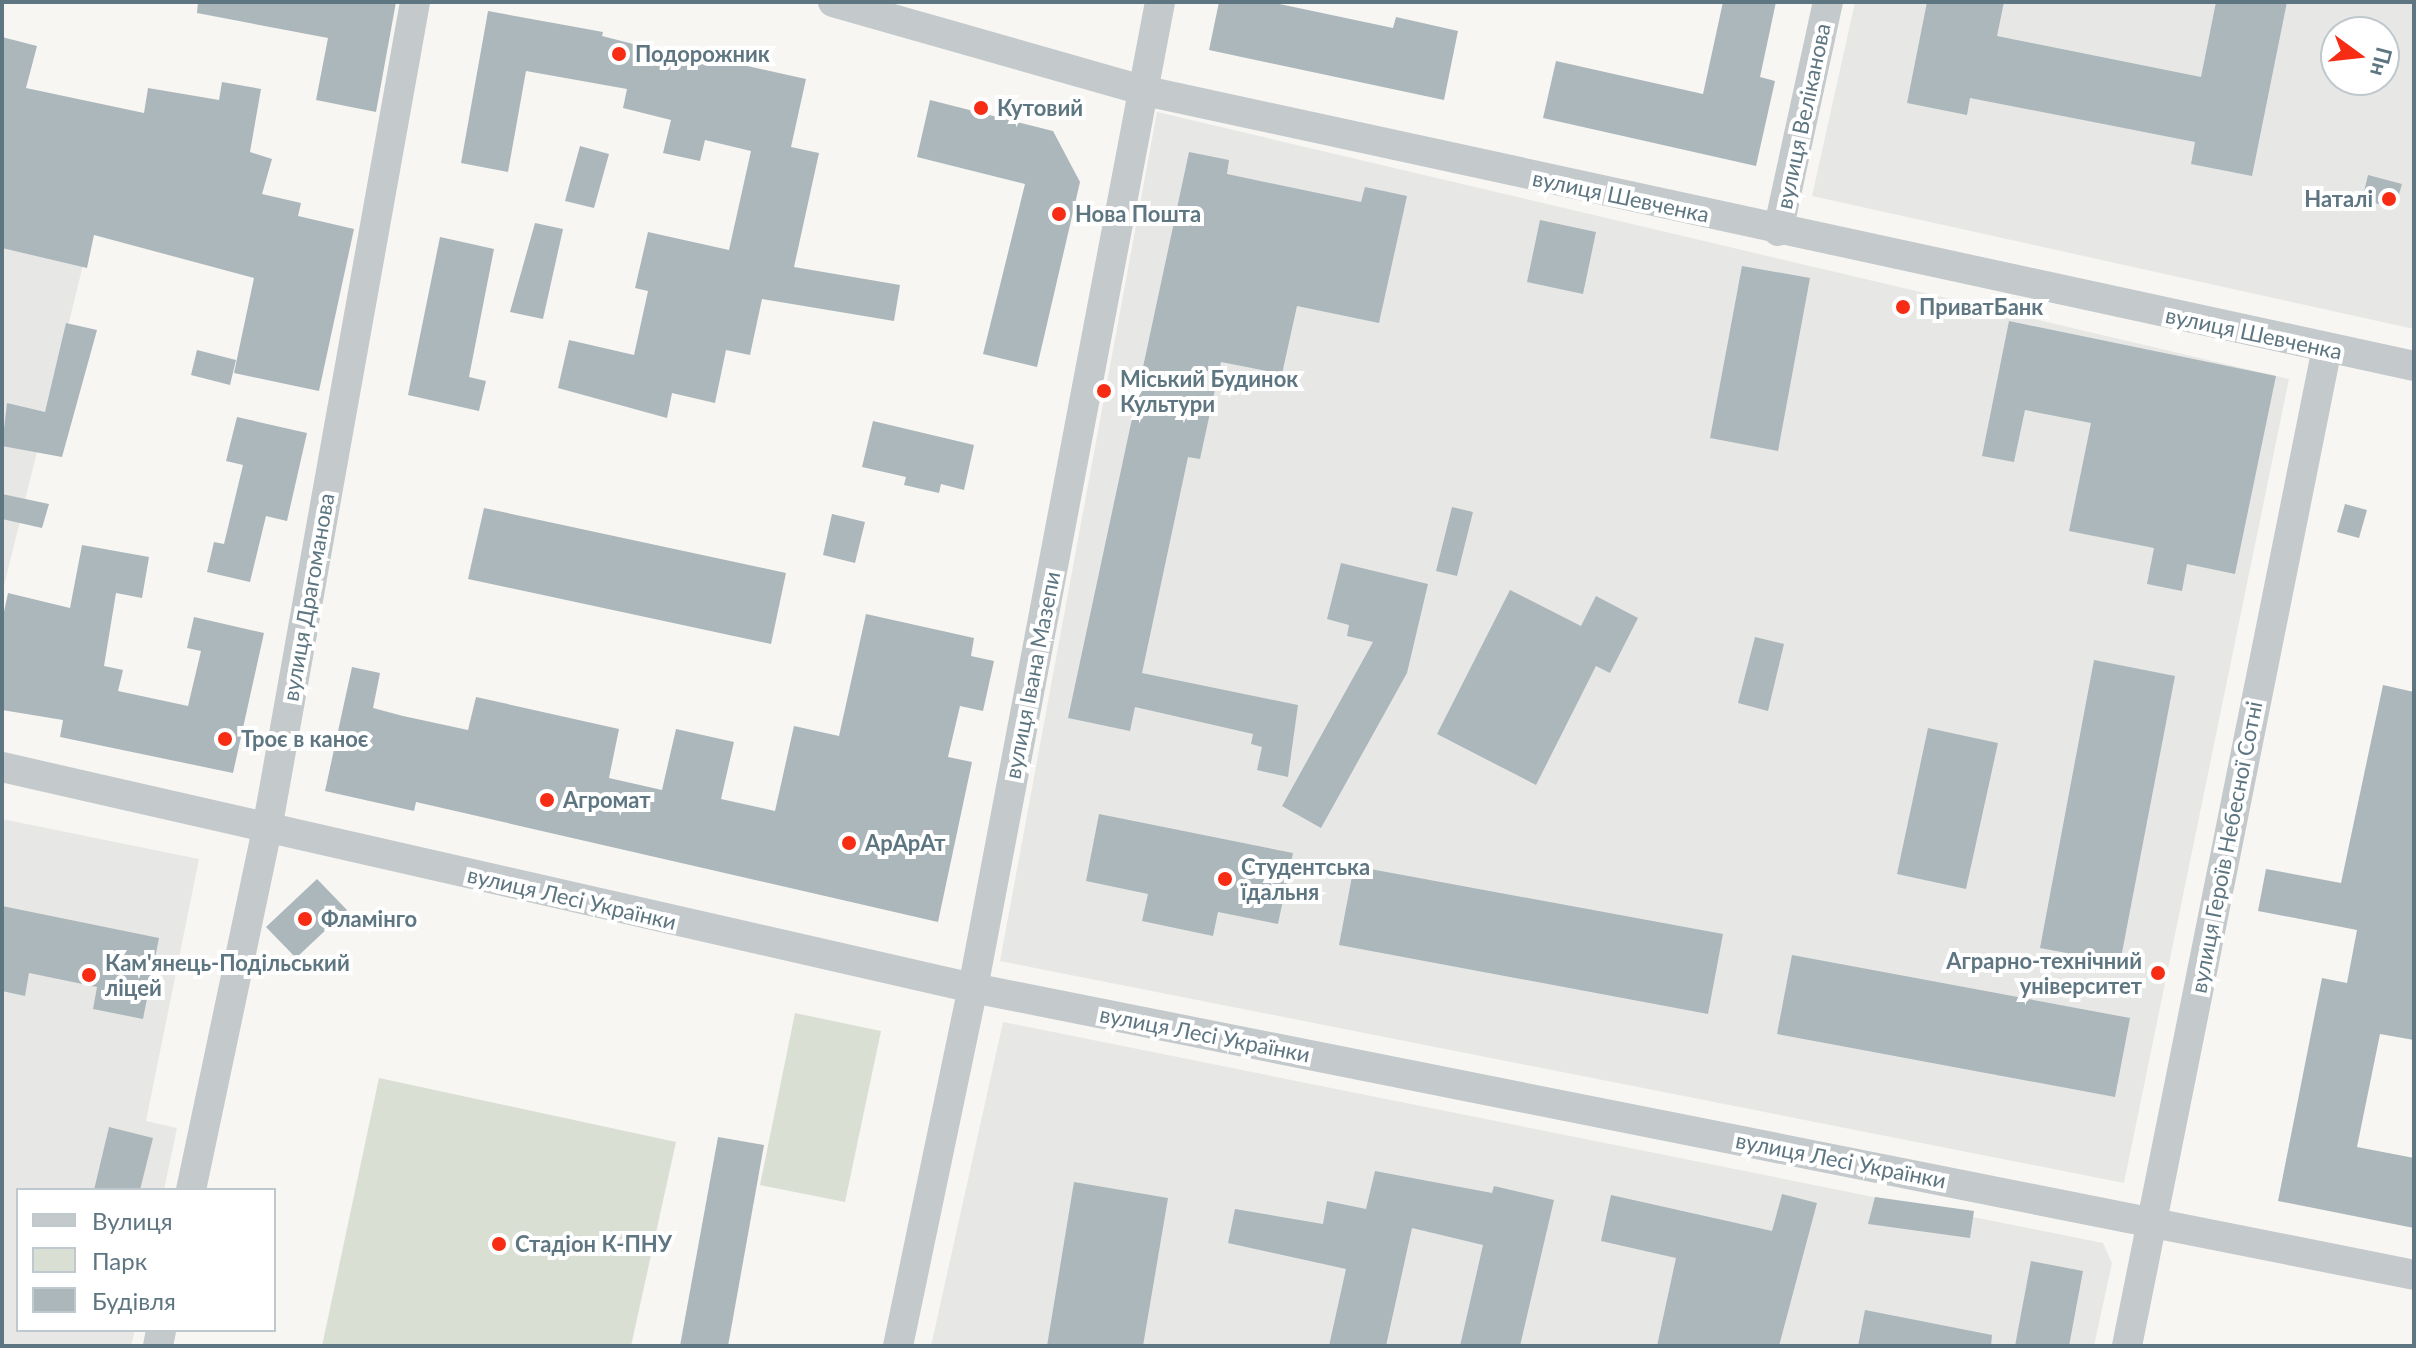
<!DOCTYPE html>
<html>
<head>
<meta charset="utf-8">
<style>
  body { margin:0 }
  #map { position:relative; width:2416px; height:1348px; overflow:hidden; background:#f7f6f3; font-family:Lato,sans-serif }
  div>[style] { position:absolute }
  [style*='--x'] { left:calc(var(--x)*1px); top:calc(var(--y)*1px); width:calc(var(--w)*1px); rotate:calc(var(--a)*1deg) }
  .built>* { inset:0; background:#e7e8e6 }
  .green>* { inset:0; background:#d9dfd3 }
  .building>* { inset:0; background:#acb7bb }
  .minor>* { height:30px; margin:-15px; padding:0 15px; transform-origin:15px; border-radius:15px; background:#c4c9cc }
  .dots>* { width:22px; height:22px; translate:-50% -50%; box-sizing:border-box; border:4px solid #fff; border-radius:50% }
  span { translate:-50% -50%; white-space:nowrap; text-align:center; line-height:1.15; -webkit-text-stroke:8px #fff; paint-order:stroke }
  .poi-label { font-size:22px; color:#5e7681; font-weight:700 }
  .left { translate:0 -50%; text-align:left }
  .right { translate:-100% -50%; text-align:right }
  .street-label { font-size:22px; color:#5e7681 }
  .frame { position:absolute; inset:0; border:4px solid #5e7681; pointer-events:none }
  .legend { position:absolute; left:16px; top:1188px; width:260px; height:144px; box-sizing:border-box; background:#fff; border:2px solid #bfc8cd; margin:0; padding:10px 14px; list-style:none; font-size:24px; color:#5e7681 }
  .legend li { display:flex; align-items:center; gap:16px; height:40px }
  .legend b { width:40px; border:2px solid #bfc8cd }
  .north { position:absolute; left:2320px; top:16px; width:80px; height:80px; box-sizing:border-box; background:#fff; border:2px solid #bfc8cd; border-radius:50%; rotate:105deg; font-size:22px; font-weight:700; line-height:32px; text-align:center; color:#5e7681 }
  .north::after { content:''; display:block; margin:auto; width:28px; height:36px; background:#f62c14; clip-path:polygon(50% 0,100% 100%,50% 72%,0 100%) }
</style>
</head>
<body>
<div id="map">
  <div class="built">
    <div style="clip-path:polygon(evenodd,1855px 2px,2414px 2px,2414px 329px,1812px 196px,1855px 2px,2336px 32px,2384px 32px,2384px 80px,2336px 80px,2336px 32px)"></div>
    <div style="clip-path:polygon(1157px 112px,2289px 379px,2124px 1183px,1000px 961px)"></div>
    <div style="clip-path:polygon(2px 162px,102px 188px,2px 594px)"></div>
    <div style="clip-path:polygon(2px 819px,199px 859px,146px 1121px,177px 1128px,164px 1190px,18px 1190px,18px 1330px,135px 1330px,131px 1346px,2px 1346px)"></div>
    <div style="clip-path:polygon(1003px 1022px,2103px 1243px,2112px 1263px,2094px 1346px,931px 1346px)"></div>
  </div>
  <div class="green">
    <div style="clip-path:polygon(795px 1013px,881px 1031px,845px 1202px,760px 1185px)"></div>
    <div style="clip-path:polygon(379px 1078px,676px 1142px,631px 1346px,322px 1346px)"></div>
  </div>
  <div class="building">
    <div style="clip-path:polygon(198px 2px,396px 2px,376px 112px,316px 100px,328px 38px,197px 13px)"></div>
    <div style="clip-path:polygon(1219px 2px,1270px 2px,1393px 28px,1396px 17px,1458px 31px,1444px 100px,1209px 50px)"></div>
    <div style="clip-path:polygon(1723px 2px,1776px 2px,1760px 77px,1775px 81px,1756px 166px,1543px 118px,1556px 61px,1703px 94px)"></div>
    <div style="clip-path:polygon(1927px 2px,2004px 2px,1997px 36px,2201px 77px,2216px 2px,2287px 2px,2252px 176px,2191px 164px,2195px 142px,1970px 98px,1967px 115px,1907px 103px)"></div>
    <div style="clip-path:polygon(488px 11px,603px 32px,602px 36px,684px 57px,685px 52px,806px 79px,791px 147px,819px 153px,794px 267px,900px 285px,894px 321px,762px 299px,750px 355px,726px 350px,715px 403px,672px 393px,667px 418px,558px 388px,569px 340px,634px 355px,648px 291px,635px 288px,648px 232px,729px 250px,751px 151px,705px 140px,700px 161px,663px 153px,671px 120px,623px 108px,627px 89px,526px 71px,508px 172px,461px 163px)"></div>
    <div style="clip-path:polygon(2px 37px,37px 46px,26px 88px,144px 113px,148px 88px,219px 100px,222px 82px,261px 89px,250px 152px,272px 159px,262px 194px,301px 203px,298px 216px,354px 229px,319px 391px,234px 373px,254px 278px,94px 235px,87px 268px,2px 248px)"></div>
    <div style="clip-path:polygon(930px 100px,1053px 131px,1080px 182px,1037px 367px,983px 354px,1025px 184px,917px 157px)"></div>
    <div style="clip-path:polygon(580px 146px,609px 154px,594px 208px,565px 201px)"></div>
    <div style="clip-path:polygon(1189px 152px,1229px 160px,1227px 174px,1361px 202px,1365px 187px,1407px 196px,1379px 323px,1297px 306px,1282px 374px,1221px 362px,1200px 459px,1188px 457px,1142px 673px,1298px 705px,1288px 777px,1257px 770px,1262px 747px,1251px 744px,1253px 734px,1135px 707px,1130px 731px,1068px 718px)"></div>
    <div style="clip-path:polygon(2368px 175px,2402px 184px,2395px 208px,2362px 200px)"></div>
    <div style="clip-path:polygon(1540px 220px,1596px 232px,1583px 294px,1527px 282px)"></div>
    <div style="clip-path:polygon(535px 223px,563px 229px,543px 319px,510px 312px)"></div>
    <div style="clip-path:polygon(440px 237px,494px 249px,469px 377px,486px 381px,479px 411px,408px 395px)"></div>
    <div style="clip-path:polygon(1742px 266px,1810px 278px,1778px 451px,1710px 438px)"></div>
    <div style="clip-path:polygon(2009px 321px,2276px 376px,2235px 574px,2187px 564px,2182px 591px,2147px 584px,2154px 548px,2069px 531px,2091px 423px,2025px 410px,2014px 462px,1982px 456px)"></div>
    <div style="clip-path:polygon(66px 323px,97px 330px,62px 457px,2px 446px,7px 403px,45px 412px)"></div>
    <div style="clip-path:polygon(197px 350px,236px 360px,230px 385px,191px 375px)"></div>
    <div style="clip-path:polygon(237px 417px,307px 433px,287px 521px,266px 516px,250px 582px,207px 572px,214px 542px,224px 544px,243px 465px,226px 461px)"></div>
    <div style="clip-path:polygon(873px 421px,974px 445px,964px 490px,941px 484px,939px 493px,904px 485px,906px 477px,862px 467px)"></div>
    <div style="clip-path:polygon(2px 494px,49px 504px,42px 528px,2px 519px)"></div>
    <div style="clip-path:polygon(2345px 504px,2367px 510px,2359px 538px,2337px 532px)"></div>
    <div style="clip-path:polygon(1452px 507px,1473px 512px,1457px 576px,1436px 571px)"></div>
    <div style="clip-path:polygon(484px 508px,786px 573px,771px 644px,468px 579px)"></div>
    <div style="clip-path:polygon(832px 514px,865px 522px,855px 563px,823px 555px)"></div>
    <div style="clip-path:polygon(82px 545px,149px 557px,142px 598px,116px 593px,104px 666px,123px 670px,118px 691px,188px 706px,201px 651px,187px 648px,194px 617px,264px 633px,233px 773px,60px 737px,63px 720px,2px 710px,2px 621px,8px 593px,70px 608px)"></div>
    <div style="clip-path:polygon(1341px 563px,1428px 584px,1407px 673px,1321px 828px,1282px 806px,1373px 642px,1347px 636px,1349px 625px,1327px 619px)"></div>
    <div style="clip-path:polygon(1510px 590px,1581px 626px,1596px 596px,1638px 618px,1610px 673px,1596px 666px,1536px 785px,1437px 734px)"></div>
    <div style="clip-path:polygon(866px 614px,974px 638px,971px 656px,994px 661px,983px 711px,960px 706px,948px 757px,972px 762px,938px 922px,416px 802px,414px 811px,325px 791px,352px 667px,380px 673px,373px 708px,403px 716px,468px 730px,476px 697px,619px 729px,609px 778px,662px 790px,676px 729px,734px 742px,721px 799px,775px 811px,794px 726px,839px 736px)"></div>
    <div style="clip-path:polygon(1755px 637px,1784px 644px,1768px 711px,1738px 703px)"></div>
    <div style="clip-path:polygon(2094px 660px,2175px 676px,2120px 963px,2040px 948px)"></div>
    <div style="clip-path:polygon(2383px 685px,2414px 692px,2414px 1040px,2380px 1034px,2357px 1147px,2414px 1158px,2414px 1228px,2278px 1201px,2322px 978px,2347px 983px,2357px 930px,2258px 911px,2266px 869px,2341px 883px)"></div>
    <div style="clip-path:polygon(1928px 728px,1998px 743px,1966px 889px,1897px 874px)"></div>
    <div style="clip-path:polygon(1099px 814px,1293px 853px,1278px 924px,1218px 912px,1213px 936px,1142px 921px,1148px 894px,1086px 881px)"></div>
    <div style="clip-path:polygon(1354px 866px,1723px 934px,1708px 1014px,1339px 945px)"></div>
    <div style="clip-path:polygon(317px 879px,347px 910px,296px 958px,266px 927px)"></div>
    <div style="clip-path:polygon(2px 906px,159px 938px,143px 1019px,93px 1009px,97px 987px,29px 973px,25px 996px,2px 991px)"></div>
    <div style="clip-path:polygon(1792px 955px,2130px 1018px,2115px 1097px,1777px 1034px)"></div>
    <div style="clip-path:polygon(109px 1127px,153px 1138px,140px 1190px,94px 1190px)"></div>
    <div style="clip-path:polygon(718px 1137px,764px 1145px,728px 1346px,680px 1346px)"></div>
    <div style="clip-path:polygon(1375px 1171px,1492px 1193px,1494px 1186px,1554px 1200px,1520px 1346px,1460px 1346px,1483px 1245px,1412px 1228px,1386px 1346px,1329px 1346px,1346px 1269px,1228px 1243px,1235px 1209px,1323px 1224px,1327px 1201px,1366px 1209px)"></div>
    <div style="clip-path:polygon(1074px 1182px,1168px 1198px,1143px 1346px,1047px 1346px)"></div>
    <div style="clip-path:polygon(1782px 1194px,1817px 1203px,1779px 1346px,1657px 1346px,1676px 1258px,1601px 1241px,1611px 1195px,1772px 1231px)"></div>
    <div style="clip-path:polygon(1875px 1197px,1974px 1211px,1970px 1238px,1868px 1224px)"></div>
    <div style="clip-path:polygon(2031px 1261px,2083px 1271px,2069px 1346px,2015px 1346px)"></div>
    <div style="clip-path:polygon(1865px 1310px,1992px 1335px,1991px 1346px,1858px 1346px)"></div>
  </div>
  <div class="minor">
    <div style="--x:833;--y:2;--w:320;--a:15.9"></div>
    <div style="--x:1141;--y:90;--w:1303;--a:12.23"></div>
    <div style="--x:1778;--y:231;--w:234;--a:-77.7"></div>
    <div style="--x:2;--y:767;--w:996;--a:12.82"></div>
    <div style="--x:973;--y:988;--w:1469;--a:11.26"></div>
    <div style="--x:191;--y:1190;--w:369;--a:-78.1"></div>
    <div style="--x:267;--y:829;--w:840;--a:-79.85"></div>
    <div style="--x:158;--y:1346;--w:16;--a:-79"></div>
    <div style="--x:898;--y:1346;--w:366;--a:-78.2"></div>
    <div style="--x:973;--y:988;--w:1004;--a:-79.26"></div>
    <div style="--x:2127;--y:1346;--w:1018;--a:-78.67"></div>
  </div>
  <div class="dots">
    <div style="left:619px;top:54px;background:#f62c14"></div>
    <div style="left:981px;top:108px;background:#f62c14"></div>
    <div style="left:2389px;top:199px;background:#f62c14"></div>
    <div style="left:1059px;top:214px;background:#f62c14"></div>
    <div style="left:1903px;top:307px;background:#f62c14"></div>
    <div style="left:1104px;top:391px;background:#f62c14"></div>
    <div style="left:225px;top:739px;background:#f62c14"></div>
    <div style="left:547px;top:800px;background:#f62c14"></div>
    <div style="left:849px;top:843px;background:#f62c14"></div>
    <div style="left:1225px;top:879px;background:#f62c14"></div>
    <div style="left:305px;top:919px;background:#f62c14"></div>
    <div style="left:2158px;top:973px;background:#f62c14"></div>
    <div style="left:89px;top:975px;background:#f62c14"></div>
    <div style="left:499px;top:1244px;background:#f62c14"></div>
  </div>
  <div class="poi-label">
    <span class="left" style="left:635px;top:54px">Подорожник</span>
    <span class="left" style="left:997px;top:108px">Кутовий</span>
    <span class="right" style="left:2373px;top:199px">Наталі</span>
    <span class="left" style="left:1075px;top:214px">Нова Пошта</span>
    <span class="left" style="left:1919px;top:307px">ПриватБанк</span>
    <span class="left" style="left:1120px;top:391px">Міський Будинок<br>Культури</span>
    <span class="left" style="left:241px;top:739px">Троє в каноє</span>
    <span class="left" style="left:563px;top:800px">Агромат</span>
    <span class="left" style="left:865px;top:843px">АрАрАт</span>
    <span class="left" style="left:1241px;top:879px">Студентська<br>їдальня</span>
    <span class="left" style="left:321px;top:919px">Фламінго</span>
    <span class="right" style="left:2142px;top:973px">Аграрно-технічний<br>університет</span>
    <span class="left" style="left:105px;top:975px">Кам'янець-Подільський<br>ліцей</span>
    <span class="left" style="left:515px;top:1244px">Стадіон К-ПНУ</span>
  </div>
  <div class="street-label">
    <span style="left:1803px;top:116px;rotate:-78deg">вулиця Веліканова</span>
    <span style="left:1621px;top:196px;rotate:12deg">вулиця Шевченка</span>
    <span style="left:2254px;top:333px;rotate:12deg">вулиця Шевченка</span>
    <span style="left:308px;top:597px;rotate:-80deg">вулиця Драгоманова</span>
    <span style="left:1032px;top:675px;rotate:-79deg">вулиця Івана Мазепи</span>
    <span style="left:2226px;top:847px;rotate:-79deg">вулиця Героїв Небесної Сотні</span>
    <span style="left:572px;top:898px;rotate:13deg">вулиця Лесі Українки</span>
    <span style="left:1205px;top:1034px;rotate:11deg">вулиця Лесі Українки</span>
    <span style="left:1841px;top:1160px;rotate:11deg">вулиця Лесі Українки</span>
  </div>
  <div class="frame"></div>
  <ul class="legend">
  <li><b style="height:10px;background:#c4c9cc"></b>Вулиця</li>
  <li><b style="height:22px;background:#d9dfd3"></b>Парк</li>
  <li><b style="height:22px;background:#acb7bb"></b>Будівля</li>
  </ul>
  <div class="north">Пн</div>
</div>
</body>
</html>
